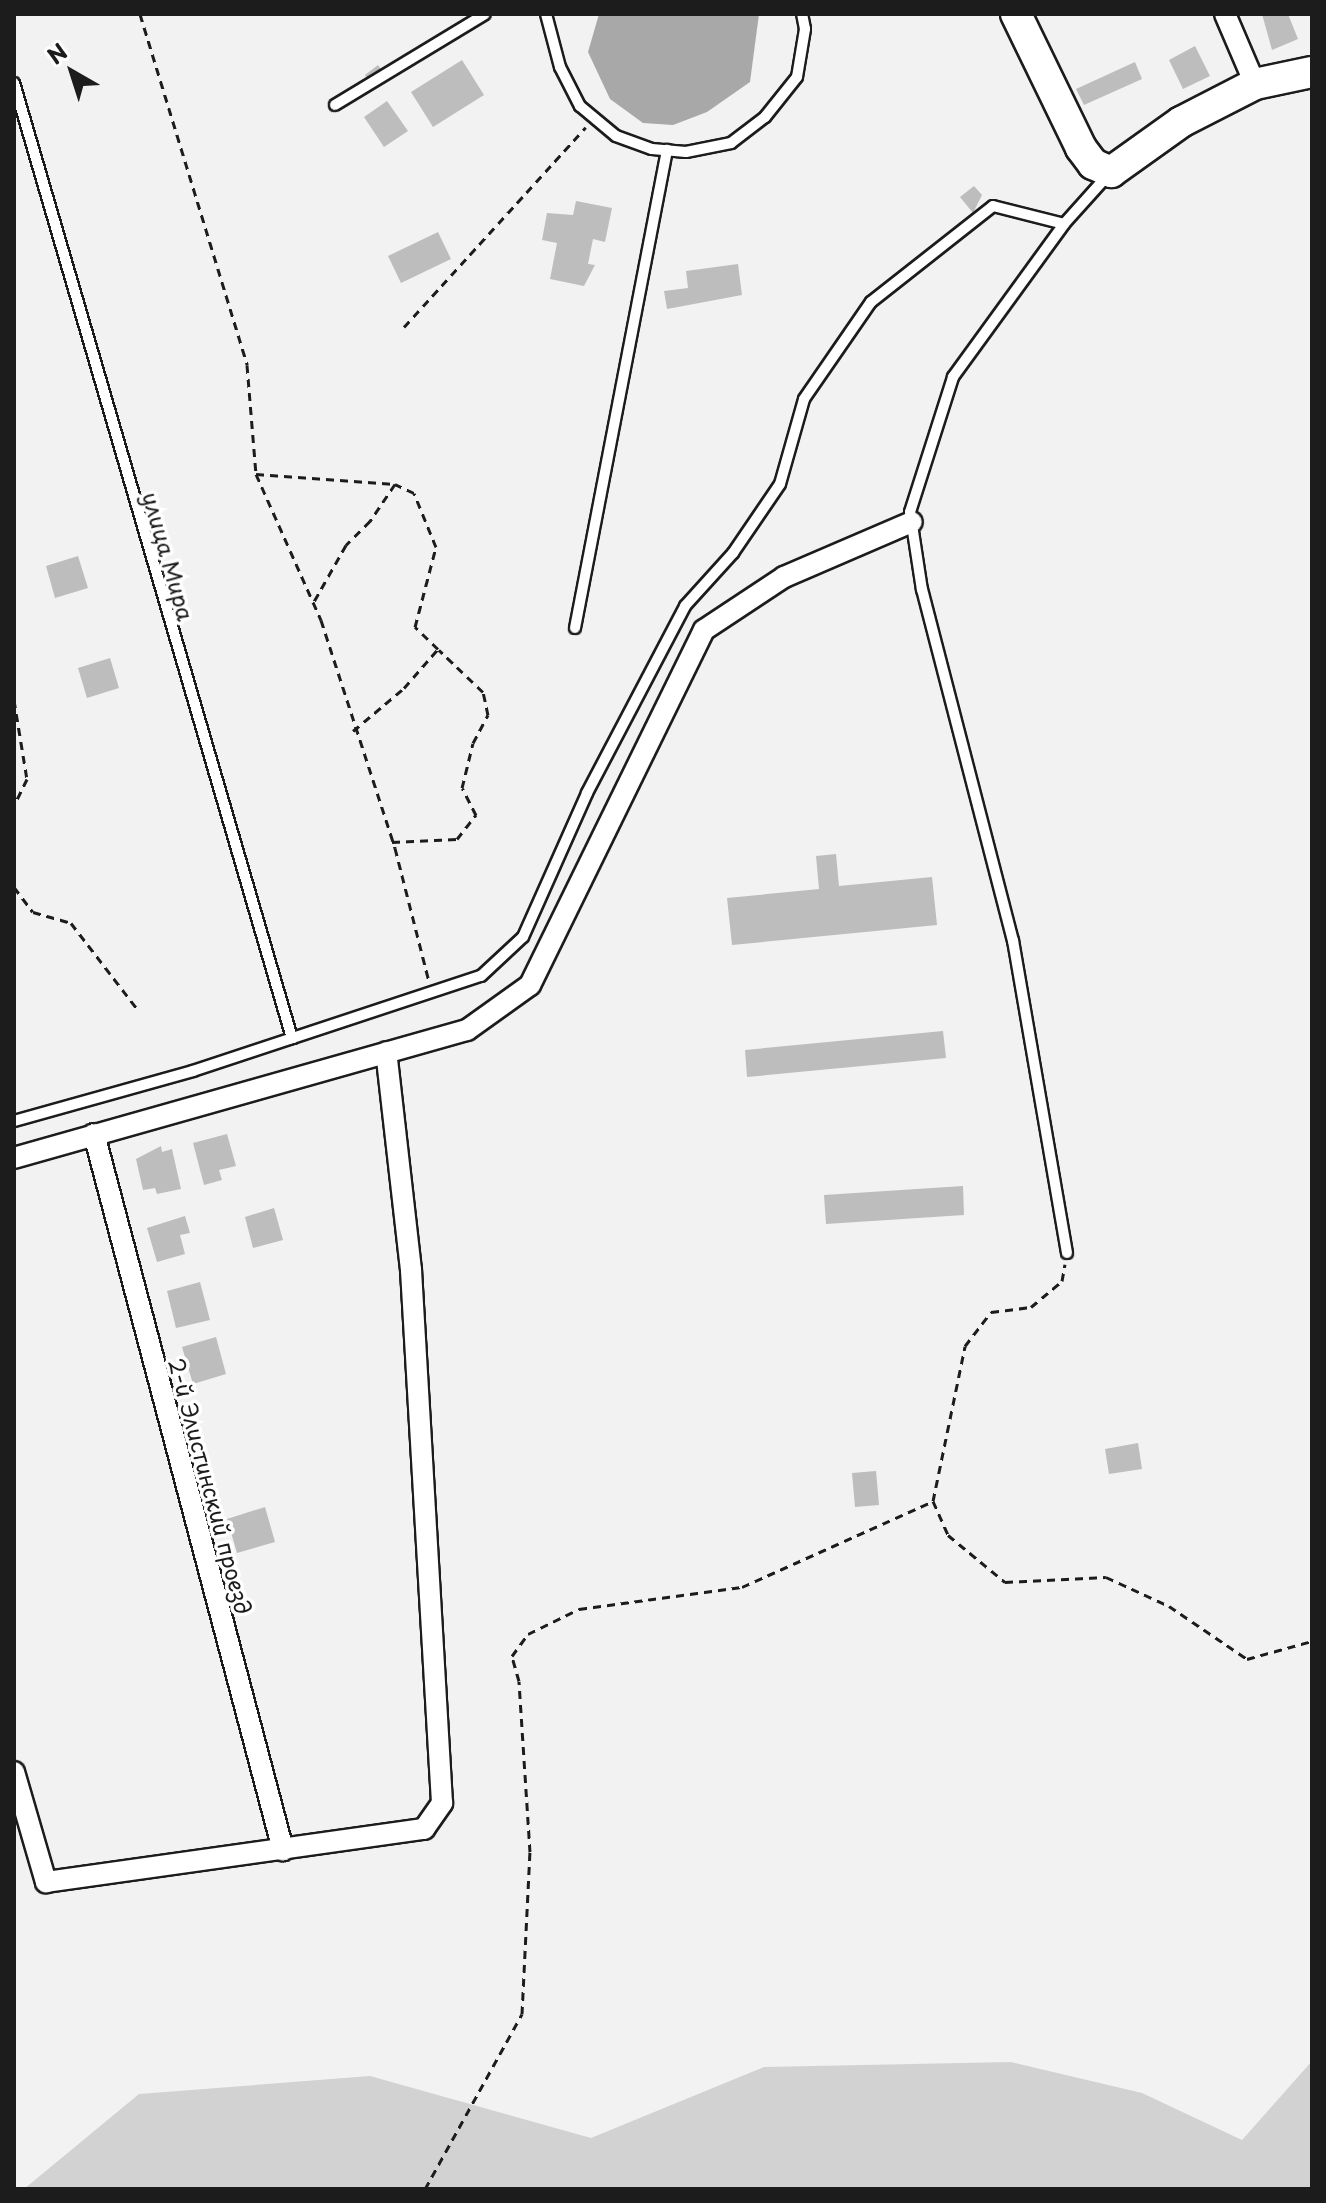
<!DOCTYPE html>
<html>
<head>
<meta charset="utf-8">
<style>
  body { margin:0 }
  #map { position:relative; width:1326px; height:2203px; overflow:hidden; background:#f2f2f2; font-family:"Playpen Sans",sans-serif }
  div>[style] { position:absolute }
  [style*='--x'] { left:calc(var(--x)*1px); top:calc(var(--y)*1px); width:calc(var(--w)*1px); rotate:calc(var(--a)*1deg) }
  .green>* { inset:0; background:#d2d2d2 }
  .water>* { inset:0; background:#a8a8a8 }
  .building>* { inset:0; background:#bdbdbd }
  .path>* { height:3px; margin-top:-1.5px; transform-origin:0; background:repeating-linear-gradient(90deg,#1c1c1c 0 8px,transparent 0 14px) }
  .roads { filter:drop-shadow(2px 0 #1c1c1c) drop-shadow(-2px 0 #1c1c1c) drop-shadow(0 2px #1c1c1c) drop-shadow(0 -2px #1c1c1c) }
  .lane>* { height:10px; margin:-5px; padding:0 5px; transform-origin:5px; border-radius:5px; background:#fff }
  .street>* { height:20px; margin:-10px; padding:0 10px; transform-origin:10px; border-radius:10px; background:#fff }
  .secondary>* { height:30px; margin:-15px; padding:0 15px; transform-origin:15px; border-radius:15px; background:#fff }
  span { translate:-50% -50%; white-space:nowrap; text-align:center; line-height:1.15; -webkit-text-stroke:7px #fff; paint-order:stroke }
  .street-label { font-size:22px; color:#1c1c1c }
  .frame { position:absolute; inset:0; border:16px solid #1c1c1c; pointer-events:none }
  .north { position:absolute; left:32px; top:32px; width:80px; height:80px; -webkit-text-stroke:6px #fff; paint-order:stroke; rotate:321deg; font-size:22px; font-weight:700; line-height:32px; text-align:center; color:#1c1c1c }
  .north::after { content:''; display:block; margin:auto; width:28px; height:36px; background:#1c1c1c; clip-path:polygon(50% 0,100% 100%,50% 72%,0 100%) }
</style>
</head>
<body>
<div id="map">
  <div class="green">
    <div style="clip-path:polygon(1312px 2061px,1312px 2189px,24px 2189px,139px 2094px,370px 2076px,591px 2138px,764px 2067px,1011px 2062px,1142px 2093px,1242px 2140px)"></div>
  </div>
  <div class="water">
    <div style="clip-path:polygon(599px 14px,759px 14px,750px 82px,707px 112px,673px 125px,643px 123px,610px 99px,588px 52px)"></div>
  </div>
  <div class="building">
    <div style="clip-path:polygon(1262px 14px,1288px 14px,1298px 39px,1272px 50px)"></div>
    <div style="clip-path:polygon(1195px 46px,1210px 76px,1183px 89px,1169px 60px)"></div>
    <div style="clip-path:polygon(462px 60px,484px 95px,433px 127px,411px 92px)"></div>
    <div style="clip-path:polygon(1135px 62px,1142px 79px,1084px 105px,1076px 89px)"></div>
    <div style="clip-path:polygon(378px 65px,383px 72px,369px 82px,365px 75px)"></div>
    <div style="clip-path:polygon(387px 101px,408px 131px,384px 147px,364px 117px)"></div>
    <div style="clip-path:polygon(974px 186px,982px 195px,973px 213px,960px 197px)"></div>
    <div style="clip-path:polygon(576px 201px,612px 208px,605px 242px,593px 239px,588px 264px,595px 265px,584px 286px,550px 279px,557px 243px,542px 240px,547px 213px,573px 215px)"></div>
    <div style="clip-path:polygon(438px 232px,451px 259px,401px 283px,388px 256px)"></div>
    <div style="clip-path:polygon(738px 264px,742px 295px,667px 309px,664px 291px,688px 288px,686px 271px)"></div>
    <div style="clip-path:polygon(78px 556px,88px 588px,55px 598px,46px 566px)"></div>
    <div style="clip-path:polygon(110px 658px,119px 688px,87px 698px,78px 668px)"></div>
    <div style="clip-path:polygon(836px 854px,839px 886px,932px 877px,937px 925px,732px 945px,727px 898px,819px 889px,816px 856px)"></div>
    <div style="clip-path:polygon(943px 1031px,946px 1058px,747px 1077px,745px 1050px)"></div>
    <div style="clip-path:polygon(227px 1134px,236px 1166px,219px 1170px,222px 1180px,204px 1185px,193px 1143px)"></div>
    <div style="clip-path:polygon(161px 1146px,162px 1152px,172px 1149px,181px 1189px,157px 1194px,155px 1188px,143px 1190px,136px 1159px)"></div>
    <div style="clip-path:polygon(963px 1186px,964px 1215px,826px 1224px,824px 1195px)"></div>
    <div style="clip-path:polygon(274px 1208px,283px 1240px,253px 1248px,245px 1217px)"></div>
    <div style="clip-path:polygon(185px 1216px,190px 1233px,180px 1235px,185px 1254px,157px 1262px,147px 1228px)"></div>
    <div style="clip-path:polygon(200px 1282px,210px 1320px,176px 1328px,167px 1291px)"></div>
    <div style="clip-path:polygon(216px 1337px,226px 1374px,193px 1384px,182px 1347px)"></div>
    <div style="clip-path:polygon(1138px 1443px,1142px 1469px,1109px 1474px,1105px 1449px)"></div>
    <div style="clip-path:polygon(876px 1471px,879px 1505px,855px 1507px,852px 1473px)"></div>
    <div style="clip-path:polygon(265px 1507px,275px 1542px,237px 1553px,227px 1519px)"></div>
  </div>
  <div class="path">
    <div style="--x:140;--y:14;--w:367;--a:73"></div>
    <div style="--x:247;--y:365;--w:109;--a:85.3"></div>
    <div style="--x:256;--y:474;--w:160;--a:66"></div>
    <div style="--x:321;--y:620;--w:240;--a:72"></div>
    <div style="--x:395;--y:848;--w:137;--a:75.7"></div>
    <div style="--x:404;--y:327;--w:270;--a:-47.7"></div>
    <div style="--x:256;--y:474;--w:139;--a:4.1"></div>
    <div style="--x:395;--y:484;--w:45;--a:124"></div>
    <div style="--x:370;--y:521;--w:34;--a:135"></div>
    <div style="--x:346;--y:545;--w:69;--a:119.5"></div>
    <div style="--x:14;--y:700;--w:80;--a:80.7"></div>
    <div style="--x:27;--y:779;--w:30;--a:116"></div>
    <div style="--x:353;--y:731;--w:67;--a:-40.1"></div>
    <div style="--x:404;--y:688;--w:52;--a:-48.9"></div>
    <div style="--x:438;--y:649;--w:32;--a:-136"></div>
    <div style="--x:415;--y:627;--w:83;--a:-75.3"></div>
    <div style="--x:436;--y:547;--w:58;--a:-112.2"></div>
    <div style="--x:414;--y:493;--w:21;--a:-155"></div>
    <div style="--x:392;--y:842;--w:65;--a:-2.6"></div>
    <div style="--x:457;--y:839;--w:31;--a:-52"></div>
    <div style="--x:476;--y:815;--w:30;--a:-117"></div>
    <div style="--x:462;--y:788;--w:46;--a:-76.3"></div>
    <div style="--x:473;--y:743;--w:32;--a:-62"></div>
    <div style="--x:488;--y:715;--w:24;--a:-102"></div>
    <div style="--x:483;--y:692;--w:61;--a:-136.3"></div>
    <div style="--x:14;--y:887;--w:31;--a:53"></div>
    <div style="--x:33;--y:912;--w:40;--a:16"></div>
    <div style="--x:71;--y:923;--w:110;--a:52.4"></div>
    <div style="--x:933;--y:1501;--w:37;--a:66"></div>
    <div style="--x:948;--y:1535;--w:74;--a:39.5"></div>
    <div style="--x:1005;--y:1582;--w:101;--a:-2.8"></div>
    <div style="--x:1106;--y:1577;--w:69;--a:24.7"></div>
    <div style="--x:1169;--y:1606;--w:94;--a:34.2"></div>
    <div style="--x:1247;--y:1659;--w:67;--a:-15.5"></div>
    <div style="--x:425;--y:2189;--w:200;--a:-61"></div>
    <div style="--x:522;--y:2014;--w:162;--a:-87.2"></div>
    <div style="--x:530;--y:1852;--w:171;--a:-93.7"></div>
    <div style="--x:519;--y:1681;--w:26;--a:-106"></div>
    <div style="--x:512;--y:1656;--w:27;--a:-54"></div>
    <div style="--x:528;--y:1634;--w:57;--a:-26.1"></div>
    <div style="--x:579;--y:1609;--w:164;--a:-7.7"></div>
    <div style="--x:742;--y:1587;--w:209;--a:-24.2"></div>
    <div style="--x:933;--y:1501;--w:158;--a:-78.3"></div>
    <div style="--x:965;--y:1346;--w:43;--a:-52.6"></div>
    <div style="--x:991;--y:1312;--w:40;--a:-7.1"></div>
    <div style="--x:1031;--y:1307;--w:40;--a:-40"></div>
    <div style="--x:1062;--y:1281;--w:17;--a:-80"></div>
  </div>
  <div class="roads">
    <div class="lane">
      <div style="--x:546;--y:14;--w:55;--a:75.2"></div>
      <div style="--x:560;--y:67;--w:44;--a:62.9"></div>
      <div style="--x:580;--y:106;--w:47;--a:39.8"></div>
      <div style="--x:616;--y:136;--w:38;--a:20"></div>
      <div style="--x:652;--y:149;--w:34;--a:5"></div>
      <div style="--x:686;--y:152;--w:46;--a:-11.3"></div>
      <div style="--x:731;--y:143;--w:43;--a:-37.4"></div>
      <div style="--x:765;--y:117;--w:51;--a:-51.3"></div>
      <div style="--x:797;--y:77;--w:49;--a:-80.5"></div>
      <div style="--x:805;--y:29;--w:15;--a:-101"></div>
      <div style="--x:14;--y:83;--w:995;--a:73.77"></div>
      <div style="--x:335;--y:105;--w:175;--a:-31.2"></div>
      <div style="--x:575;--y:628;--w:487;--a:-79.1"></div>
      <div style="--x:14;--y:1121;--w:186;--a:-15.6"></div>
      <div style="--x:193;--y:1071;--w:303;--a:-18.3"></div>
      <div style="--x:481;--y:976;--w:57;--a:-42.9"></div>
      <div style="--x:523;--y:937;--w:158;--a:-66"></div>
      <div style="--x:587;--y:793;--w:211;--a:-62.3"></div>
      <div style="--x:685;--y:606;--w:72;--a:-47.8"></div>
      <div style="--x:733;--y:553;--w:83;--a:-55.7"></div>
      <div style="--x:780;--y:484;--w:88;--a:-74.2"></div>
      <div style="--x:804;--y:399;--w:118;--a:-55.4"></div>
      <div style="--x:871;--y:302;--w:155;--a:-38.2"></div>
      <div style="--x:993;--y:206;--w:73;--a:14.2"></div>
      <div style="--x:1067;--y:1253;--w:317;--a:-99.8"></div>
      <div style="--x:1013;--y:941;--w:363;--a:-104.5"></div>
      <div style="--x:922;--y:590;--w:79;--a:-98.7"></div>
      <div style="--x:910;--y:512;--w:142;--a:-72.3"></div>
      <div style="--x:953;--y:377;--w:189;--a:-54"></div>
      <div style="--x:1064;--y:224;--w:64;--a:-48.1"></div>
    </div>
    <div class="street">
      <div style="--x:1225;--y:14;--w:76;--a:66.8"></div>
      <div style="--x:94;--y:1134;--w:741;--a:75.21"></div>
      <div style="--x:14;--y:1158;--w:471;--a:-15.8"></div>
      <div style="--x:467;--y:1030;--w:77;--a:-35.5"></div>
      <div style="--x:530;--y:985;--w:395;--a:-63.9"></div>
      <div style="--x:704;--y:630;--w:96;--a:-33.5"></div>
      <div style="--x:784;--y:577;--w:139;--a:-23.3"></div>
      <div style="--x:14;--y:1772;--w:115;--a:73.8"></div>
      <div style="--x:46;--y:1882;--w:382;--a:-8"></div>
      <div style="--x:424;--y:1829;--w:32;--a:-55"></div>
      <div style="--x:442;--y:1803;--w:534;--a:-93.33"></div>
      <div style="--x:411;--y:1270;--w:219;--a:-96.5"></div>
    </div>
    <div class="secondary">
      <div style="--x:1016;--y:14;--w:149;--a:64.1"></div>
      <div style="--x:1081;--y:148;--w:20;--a:53"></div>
      <div style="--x:1093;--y:164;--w:20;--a:24"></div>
      <div style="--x:1111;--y:172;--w:86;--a:-35.5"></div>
      <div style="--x:1181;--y:122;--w:83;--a:-27.2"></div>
      <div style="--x:1255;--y:84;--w:58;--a:-11.9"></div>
    </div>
  </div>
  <div class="street-label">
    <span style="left:169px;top:556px;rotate:74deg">улица Мира</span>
    <span style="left:211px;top:1486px;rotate:75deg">2-й Элистинский проезд</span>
  </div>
  <div class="frame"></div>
  <div class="north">N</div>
</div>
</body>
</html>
